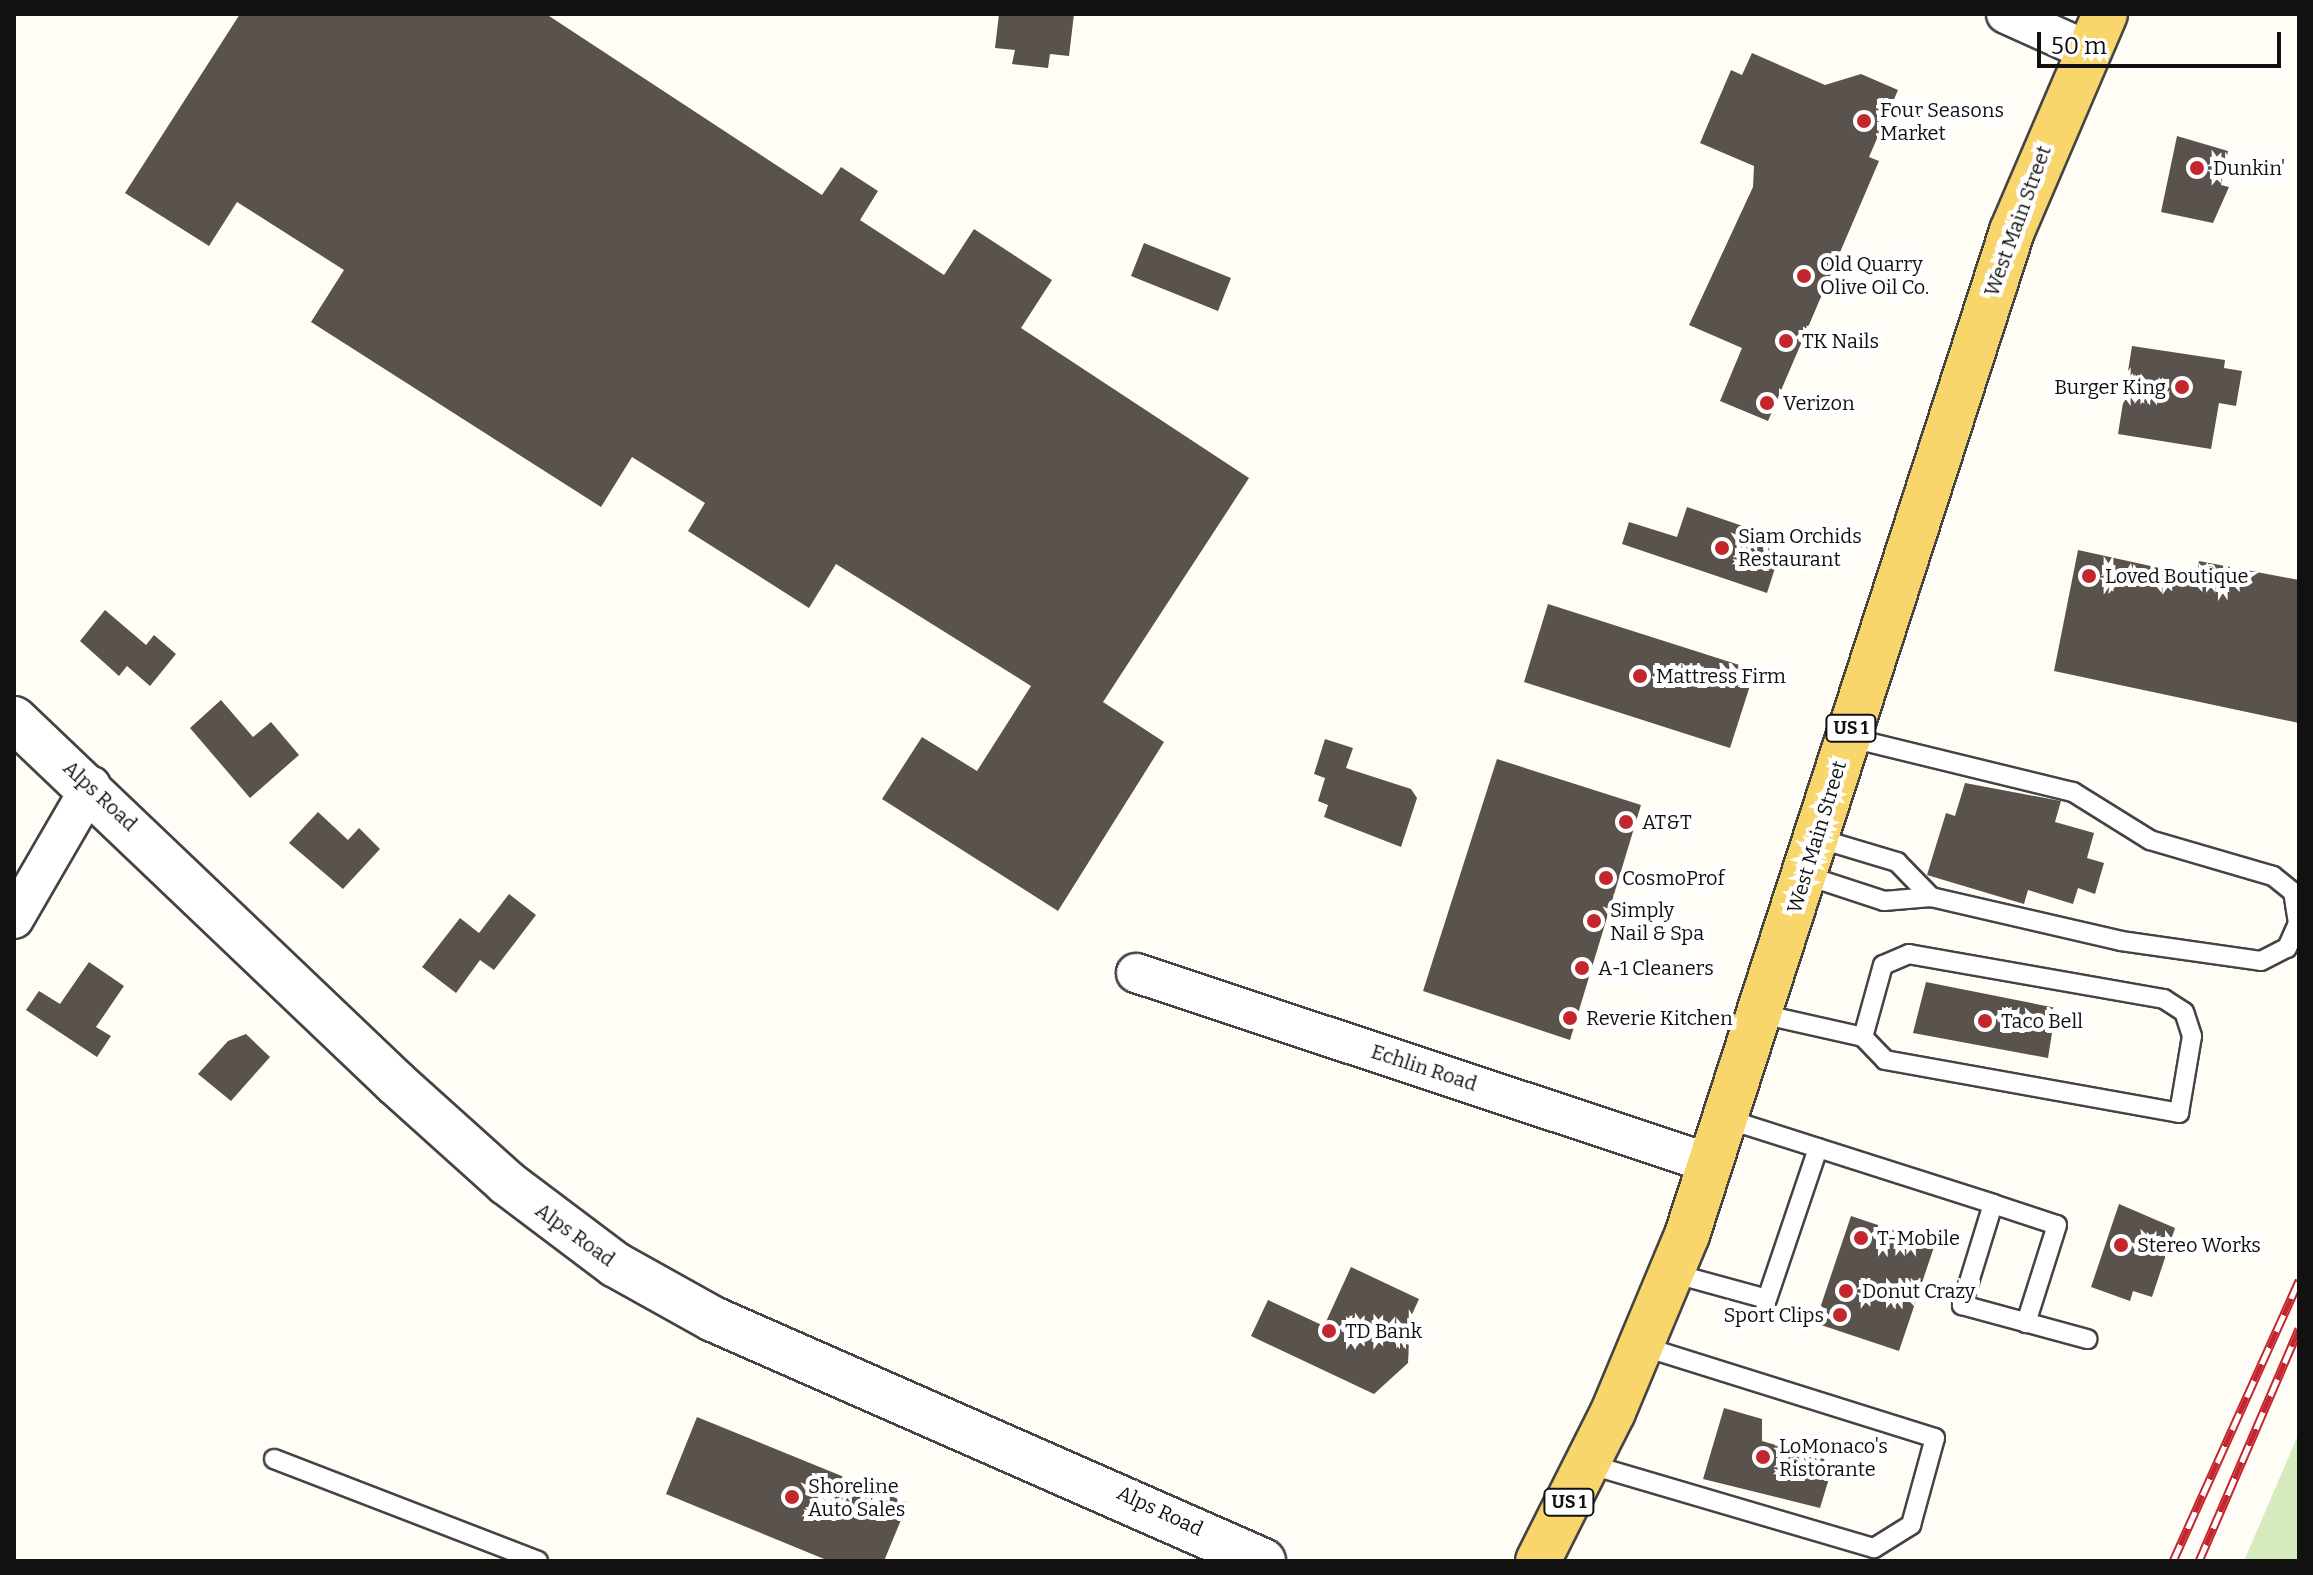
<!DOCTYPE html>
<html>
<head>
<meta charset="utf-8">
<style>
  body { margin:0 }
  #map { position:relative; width:2313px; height:1575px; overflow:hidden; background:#fffdf5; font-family:Bitter,serif }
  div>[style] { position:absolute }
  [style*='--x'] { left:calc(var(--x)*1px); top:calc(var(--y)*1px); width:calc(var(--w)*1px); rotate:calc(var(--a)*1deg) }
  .green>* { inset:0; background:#d5ebbd }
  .building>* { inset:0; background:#5a524d }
  .roads { filter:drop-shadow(2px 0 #444) drop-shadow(-2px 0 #444) drop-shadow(0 2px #444) drop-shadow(0 -2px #444) }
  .service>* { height:18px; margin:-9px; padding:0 9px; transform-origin:9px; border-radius:9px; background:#fff }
  .minor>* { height:38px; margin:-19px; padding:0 19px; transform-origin:19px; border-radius:19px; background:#fff }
  .tertiary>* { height:44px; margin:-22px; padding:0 22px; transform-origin:22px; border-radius:22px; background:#fff }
  .primary>* { height:44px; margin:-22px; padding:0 22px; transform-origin:22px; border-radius:22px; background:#f9d66b }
  .rail>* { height:9px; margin-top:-4.5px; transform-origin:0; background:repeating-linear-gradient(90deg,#fff 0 18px,#c4262e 0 36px); box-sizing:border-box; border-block:2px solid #c4262e }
  .dots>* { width:22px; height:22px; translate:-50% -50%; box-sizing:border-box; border:4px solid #fff; border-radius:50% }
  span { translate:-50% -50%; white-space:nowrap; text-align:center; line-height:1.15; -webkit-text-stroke:8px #fff; paint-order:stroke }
  .shield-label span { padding:2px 6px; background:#fff; border:2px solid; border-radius:6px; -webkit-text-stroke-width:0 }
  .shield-label { font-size:18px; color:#111; font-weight:700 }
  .poi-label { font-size:20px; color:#111 }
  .left { translate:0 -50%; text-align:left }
  .right { translate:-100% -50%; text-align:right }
  .street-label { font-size:20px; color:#111 }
  .frame { position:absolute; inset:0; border:16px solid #111; pointer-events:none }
  .scale { position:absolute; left:2037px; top:32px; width:244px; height:36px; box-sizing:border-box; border:4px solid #111; border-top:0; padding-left:10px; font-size:24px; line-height:28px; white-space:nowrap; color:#111; -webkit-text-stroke:6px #fff; paint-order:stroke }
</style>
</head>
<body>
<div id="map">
  <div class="green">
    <div style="clip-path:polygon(2299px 1433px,2299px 1561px,2244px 1561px)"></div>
  </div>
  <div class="building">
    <div style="clip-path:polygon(240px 14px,546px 14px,822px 195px,841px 167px,878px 191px,860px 220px,944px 275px,974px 229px,1052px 280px,1021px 328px,1249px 478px,1103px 702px,1164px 742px,1058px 911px,882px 799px,922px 737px,977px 771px,1031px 686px,836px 564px,809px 608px,688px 531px,705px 503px,632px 457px,601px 507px,311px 322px,344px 270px,237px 202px,209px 246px,125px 193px)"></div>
    <div style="clip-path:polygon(999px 14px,1074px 14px,1069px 56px,1050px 54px,1048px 68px,1012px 64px,1015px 50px,995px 48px)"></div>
    <div style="clip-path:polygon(1752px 53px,1825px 85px,1861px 74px,1898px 90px,1869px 157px,1879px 161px,1768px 421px,1720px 401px,1742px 348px,1689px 325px,1753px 187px,1754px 166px,1700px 143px,1731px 70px,1742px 75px)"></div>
    <div style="clip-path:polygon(2177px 136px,2228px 151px,2221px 185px,2229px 187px,2213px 223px,2161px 212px)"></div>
    <div style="clip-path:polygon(1144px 243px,1231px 278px,1218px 311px,1131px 276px)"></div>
    <div style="clip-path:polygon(2132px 346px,2225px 360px,2224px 368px,2242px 371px,2236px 406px,2219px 403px,2211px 449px,2118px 434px)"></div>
    <div style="clip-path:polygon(1687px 507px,1784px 540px,1767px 593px,1622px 544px,1629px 522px,1677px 537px)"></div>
    <div style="clip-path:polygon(2078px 550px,2196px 576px,2199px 561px,2299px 580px,2299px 723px,2054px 671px)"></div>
    <div style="clip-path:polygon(1548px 604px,1755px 670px,1730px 748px,1524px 682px)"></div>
    <div style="clip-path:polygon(105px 610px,146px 645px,154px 635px,176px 654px,150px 686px,127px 666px,119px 676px,80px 641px)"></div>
    <div style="clip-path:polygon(221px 700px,253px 737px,271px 722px,299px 755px,250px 798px,190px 728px)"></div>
    <div style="clip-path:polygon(1325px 739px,1353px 748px,1346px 768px,1411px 789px,1417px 798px,1401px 847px,1324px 817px,1328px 805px,1318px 801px,1325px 778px,1314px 774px)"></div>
    <div style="clip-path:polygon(1497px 759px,1641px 805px,1570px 1040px,1423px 991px)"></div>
    <div style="clip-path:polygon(1965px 783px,2061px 801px,2055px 822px,2094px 833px,2087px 858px,2104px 863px,2095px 894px,2078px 888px,2073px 904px,2028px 890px,2024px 904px,1927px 875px,1946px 813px,1955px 816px)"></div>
    <div style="clip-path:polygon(318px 812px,348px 840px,359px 828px,380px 849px,343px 889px,289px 843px)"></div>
    <div style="clip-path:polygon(509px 894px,536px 915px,494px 970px,480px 960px,456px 993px,422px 967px,460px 918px,479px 933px)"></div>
    <div style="clip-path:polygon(89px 962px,124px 986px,96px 1027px,111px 1036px,97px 1057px,26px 1010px,39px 991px,60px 1004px)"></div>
    <div style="clip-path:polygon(1926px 982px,2056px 1008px,2048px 1058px,1913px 1033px)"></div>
    <div style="clip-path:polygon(246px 1034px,270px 1057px,231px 1101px,198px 1074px,228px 1041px)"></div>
    <div style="clip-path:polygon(2119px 1204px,2175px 1228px,2152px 1297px,2133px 1291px,2130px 1301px,2091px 1287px)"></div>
    <div style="clip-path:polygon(1851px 1216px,1935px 1244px,1899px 1351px,1815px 1323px)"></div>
    <div style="clip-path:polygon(1351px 1267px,1419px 1299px,1400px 1341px,1409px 1345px,1408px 1363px,1374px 1394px,1251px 1336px,1268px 1300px,1324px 1326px)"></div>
    <div style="clip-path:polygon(1724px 1408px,1762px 1419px,1762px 1441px,1834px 1462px,1820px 1508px,1703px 1479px)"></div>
    <div style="clip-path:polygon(697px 1417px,908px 1503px,884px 1561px,829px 1561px,666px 1494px)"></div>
  </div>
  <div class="roads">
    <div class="service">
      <div style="--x:1817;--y:838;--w:84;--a:16.7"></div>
      <div style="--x:1897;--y:862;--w:49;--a:45.8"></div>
      <div style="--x:1805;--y:875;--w:83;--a:18.2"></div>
      <div style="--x:1884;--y:901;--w:47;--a:-4.9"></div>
      <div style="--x:1931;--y:897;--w:195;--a:13"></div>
      <div style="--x:2121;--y:941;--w:141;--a:8.1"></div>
      <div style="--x:2261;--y:961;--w:29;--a:-27"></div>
      <div style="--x:2287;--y:948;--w:27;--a:-66"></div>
      <div style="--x:2298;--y:923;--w:31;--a:-99"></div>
      <div style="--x:2293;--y:892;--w:26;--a:-141"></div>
      <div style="--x:2273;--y:876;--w:128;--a:-163.7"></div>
      <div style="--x:2150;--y:840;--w:91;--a:-148.1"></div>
      <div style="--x:2073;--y:792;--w:232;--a:-166.3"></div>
      <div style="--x:1761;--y:1014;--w:105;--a:12.7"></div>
      <div style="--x:1863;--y:1037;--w:32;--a:46"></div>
      <div style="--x:1885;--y:1060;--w:299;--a:10.2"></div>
      <div style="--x:2179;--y:1113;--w:78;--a:-80.4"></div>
      <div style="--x:2192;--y:1036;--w:25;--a:-108"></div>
      <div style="--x:2184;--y:1012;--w:24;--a:-147"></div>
      <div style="--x:2164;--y:999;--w:259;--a:-170"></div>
      <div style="--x:1909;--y:954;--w:28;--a:157"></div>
      <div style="--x:1883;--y:965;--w:75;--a:105.5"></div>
      <div style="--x:1818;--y:1148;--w:184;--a:17.7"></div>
      <div style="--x:1993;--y:1204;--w:106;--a:107.1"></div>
      <div style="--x:1962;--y:1305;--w:130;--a:15.2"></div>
      <div style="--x:1993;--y:1204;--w:67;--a:18.2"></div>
      <div style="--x:2057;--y:1225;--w:103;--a:107.6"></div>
      <div style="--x:1672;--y:1273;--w:98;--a:15.3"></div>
      <div style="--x:1767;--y:1299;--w:159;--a:-71.3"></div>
      <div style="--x:1818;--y:1148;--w:96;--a:-162.3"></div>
      <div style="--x:274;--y:1459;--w:283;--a:21.1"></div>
      <div style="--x:1588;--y:1464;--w:298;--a:16.4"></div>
      <div style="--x:1874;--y:1548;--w:44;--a:-31.9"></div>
      <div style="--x:1911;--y:1525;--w:90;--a:-74.6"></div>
      <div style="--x:1935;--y:1438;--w:308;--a:-162.6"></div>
    </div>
    <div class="minor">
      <div style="--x:2006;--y:14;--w:88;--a:24.2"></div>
      <div style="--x:14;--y:919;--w:154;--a:-59.9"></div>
      <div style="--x:1136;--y:973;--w:607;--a:18.35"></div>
    </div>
    <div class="tertiary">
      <div style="--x:14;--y:719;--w:528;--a:43.62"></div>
      <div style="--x:396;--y:1083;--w:149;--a:42"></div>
      <div style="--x:507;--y:1183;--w:136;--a:37"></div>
      <div style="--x:616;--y:1265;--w:111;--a:29.1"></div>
      <div style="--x:713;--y:1319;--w:601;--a:23.75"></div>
    </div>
    <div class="primary">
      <div style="--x:1538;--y:1561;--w:167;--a:-63.3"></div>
      <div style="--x:1613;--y:1412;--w:192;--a:-67.3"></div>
      <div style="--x:1687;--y:1235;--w:1055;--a:-72.06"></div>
      <div style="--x:2012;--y:231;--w:236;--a:-66.8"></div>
    </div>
  </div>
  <div class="rail">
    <div style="--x:2173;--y:1561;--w:308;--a:-65.8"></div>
    <div style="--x:2199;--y:1561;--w:253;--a:-66.7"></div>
  </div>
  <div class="dots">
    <div style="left:1864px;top:121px;background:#c4262e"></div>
    <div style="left:2197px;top:168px;background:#c4262e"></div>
    <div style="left:1804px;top:276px;background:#c4262e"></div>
    <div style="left:1786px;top:341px;background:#c4262e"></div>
    <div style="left:2182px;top:387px;background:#c4262e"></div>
    <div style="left:1767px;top:403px;background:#c4262e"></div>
    <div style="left:1722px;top:548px;background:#c4262e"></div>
    <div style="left:2089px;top:576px;background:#c4262e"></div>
    <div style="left:1640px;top:676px;background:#c4262e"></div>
    <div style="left:1626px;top:822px;background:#c4262e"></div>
    <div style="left:1606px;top:878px;background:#c4262e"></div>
    <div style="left:1594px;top:921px;background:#c4262e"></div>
    <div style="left:1582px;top:968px;background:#c4262e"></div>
    <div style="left:1570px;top:1018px;background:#c4262e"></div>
    <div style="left:1985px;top:1021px;background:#c4262e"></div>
    <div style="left:1861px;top:1238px;background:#c4262e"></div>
    <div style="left:2121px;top:1245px;background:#c4262e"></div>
    <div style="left:1846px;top:1291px;background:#c4262e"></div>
    <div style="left:1840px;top:1315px;background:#c4262e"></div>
    <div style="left:1329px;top:1331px;background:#c4262e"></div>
    <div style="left:1763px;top:1457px;background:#c4262e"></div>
    <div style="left:792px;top:1497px;background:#c4262e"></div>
  </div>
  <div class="shield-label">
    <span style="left:1851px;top:728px">US 1</span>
    <span style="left:1569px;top:1502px">US 1</span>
  </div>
  <div class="poi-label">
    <span class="left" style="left:1880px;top:122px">Four Seasons<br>Market</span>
    <span class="left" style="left:2213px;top:168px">Dunkin'</span>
    <span class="left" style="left:1820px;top:276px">Old Quarry<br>Olive Oil Co.</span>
    <span class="left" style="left:1802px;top:341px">TK Nails</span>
    <span class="right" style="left:2166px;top:387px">Burger King</span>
    <span class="left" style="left:1783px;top:403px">Verizon</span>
    <span class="left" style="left:1738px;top:548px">Siam Orchids<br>Restaurant</span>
    <span class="left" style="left:2105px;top:576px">Loved Boutique</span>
    <span class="left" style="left:1656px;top:676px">Mattress Firm</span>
    <span class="left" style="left:1642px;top:822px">AT&amp;T</span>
    <span class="left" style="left:1622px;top:878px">CosmoProf</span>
    <span class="left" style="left:1610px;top:922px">Simply<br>Nail &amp; Spa</span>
    <span class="left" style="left:1598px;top:968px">A-1 Cleaners</span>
    <span class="left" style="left:1586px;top:1018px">Reverie Kitchen</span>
    <span class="left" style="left:2001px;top:1021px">Taco Bell</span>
    <span class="left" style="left:1877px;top:1238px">T-Mobile</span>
    <span class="left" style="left:2137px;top:1245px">Stereo Works</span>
    <span class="left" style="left:1862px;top:1291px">Donut Crazy</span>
    <span class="right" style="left:1824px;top:1315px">Sport Clips</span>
    <span class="left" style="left:1345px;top:1331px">TD Bank</span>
    <span class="left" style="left:1779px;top:1458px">LoMonaco's<br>Ristorante</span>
    <span class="left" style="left:808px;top:1498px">Shoreline<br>Auto Sales</span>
  </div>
  <div class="street-label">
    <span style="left:2018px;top:221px;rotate:-70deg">West Main Street</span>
    <span style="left:100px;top:796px;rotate:43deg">Alps Road</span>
    <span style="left:1817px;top:837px;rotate:-73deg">West Main Street</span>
    <span style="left:1424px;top:1068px;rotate:18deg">Echlin Road</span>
    <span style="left:575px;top:1235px;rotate:36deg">Alps Road</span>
    <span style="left:1160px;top:1511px;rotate:25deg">Alps Road</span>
  </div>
  <div class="frame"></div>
  <div class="scale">50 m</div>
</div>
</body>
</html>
